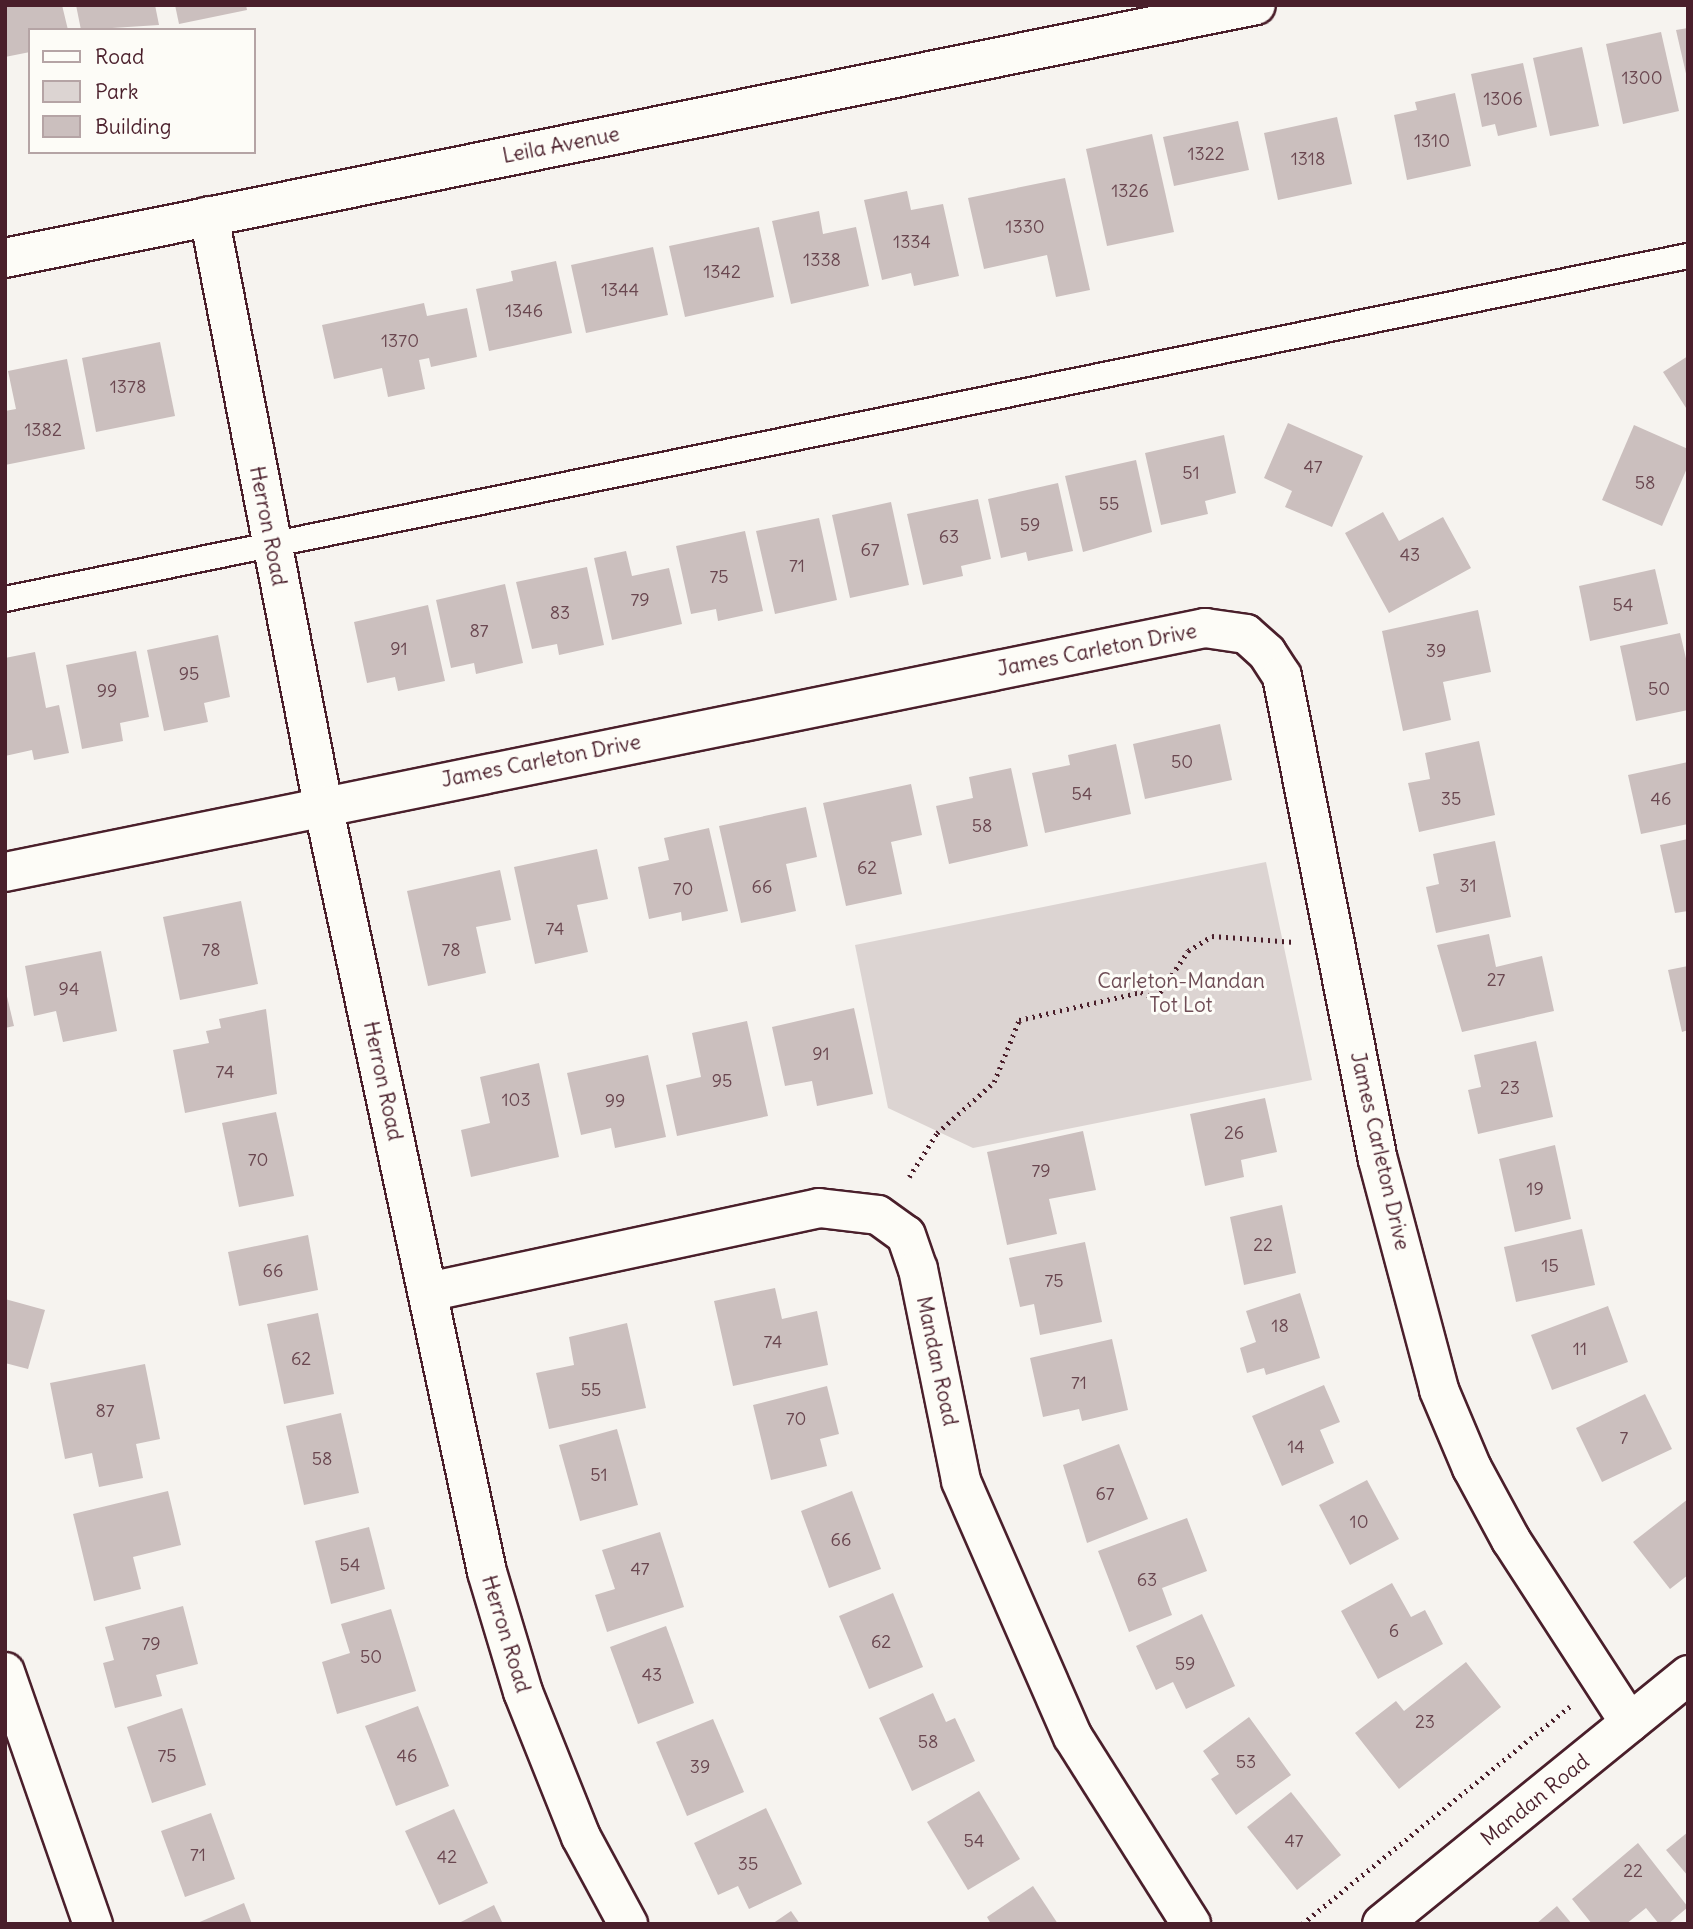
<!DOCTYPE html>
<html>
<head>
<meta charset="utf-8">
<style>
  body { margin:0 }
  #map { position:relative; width:1693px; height:1929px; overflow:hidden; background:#f6f3ef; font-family:Delius,sans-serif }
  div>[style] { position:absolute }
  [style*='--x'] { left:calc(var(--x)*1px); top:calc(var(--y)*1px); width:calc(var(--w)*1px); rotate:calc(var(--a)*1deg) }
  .green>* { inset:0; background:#dcd4d2 }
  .building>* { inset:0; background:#cbbfbe }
  .path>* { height:4.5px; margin-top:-2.25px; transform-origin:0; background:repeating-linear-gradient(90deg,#4a1f2b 0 2px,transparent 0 7px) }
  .roads { filter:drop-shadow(2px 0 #4a1f2b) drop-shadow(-2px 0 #4a1f2b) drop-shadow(0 2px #4a1f2b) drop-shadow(0 -2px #4a1f2b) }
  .lane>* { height:24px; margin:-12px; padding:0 12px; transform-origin:12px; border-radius:12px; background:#fdfcf7 }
  .street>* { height:38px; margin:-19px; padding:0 19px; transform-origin:19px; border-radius:19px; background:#fdfcf7 }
  .secondary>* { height:38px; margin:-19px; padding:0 19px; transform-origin:19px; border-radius:19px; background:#fdfcf7 }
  span { translate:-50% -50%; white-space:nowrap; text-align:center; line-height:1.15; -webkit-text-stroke:6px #fdfcf7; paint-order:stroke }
  .number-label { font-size:18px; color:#6a4750 }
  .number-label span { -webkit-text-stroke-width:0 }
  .street-label { font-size:21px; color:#4a1f2b }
  .park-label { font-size:21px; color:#6e4c55 }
  .frame { position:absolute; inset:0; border:7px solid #4a1f2b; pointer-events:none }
  .legend { position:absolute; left:28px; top:28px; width:228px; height:126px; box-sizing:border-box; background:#fdfcf7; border:2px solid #b5a4a5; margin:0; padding:9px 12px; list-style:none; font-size:21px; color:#4a1f2b }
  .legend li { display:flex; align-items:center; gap:14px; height:35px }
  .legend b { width:35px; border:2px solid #b5a4a5 }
</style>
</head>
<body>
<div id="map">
  <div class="green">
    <div style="clip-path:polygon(1266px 862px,1312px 1080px,973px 1148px,888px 1108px,855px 945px)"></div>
  </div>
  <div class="building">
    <div style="clip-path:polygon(5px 5px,62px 5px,68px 30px,30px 30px,30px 52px,5px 57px)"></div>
    <div style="clip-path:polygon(76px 5px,155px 5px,159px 25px,81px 30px)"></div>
    <div style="clip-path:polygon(175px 5px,246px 5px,247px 10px,179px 24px)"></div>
    <div style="clip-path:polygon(1688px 28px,1688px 77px,1687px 78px,1676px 30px)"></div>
    <div style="clip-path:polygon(1661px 32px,1679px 111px,1623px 124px,1606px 44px)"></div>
    <div style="clip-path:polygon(1582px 47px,1599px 126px,1550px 136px,1533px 58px)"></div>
    <div style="clip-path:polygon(1523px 63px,1537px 127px,1498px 136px,1495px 124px,1482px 127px,1471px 74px)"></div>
    <div style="clip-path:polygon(1455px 93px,1471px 166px,1407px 180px,1394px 115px,1417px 110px,1415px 102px)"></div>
    <div style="clip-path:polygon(1337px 117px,1352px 184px,1278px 200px,1264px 133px)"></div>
    <div style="clip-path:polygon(1238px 121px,1249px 170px,1174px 186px,1163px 137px)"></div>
    <div style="clip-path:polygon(1152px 134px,1174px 232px,1107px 246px,1086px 149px)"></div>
    <div style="clip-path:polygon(1065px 178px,1090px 290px,1056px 297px,1047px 255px,984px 269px,968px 198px)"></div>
    <div style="clip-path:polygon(907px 191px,911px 210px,943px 204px,959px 276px,914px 286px,911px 273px,882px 280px,864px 200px)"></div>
    <div style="clip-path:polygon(819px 211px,823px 234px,856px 227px,869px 286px,791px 304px,772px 221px)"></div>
    <div style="clip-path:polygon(759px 227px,774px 297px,685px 317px,669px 246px)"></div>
    <div style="clip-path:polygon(653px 247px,668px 315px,586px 333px,571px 265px)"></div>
    <div style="clip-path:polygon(556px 261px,572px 333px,489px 351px,476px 289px,513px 281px,511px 271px)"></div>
    <div style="clip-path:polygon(424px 303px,427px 316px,467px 308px,477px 357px,431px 367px,429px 358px,419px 360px,425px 389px,388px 397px,382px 368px,334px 379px,322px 325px)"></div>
    <div style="clip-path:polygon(160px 342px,175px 416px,96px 432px,82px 358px)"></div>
    <div style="clip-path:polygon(1688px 356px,1688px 411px,1663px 372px)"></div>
    <div style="clip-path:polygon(67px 359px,85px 449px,5px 465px,5px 411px,16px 409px,8px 371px)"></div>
    <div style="clip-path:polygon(1288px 423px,1363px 456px,1332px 527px,1285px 507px,1292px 491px,1264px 478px)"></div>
    <div style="clip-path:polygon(1634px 425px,1688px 449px,1688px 466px,1662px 526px,1602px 500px)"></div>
    <div style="clip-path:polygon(1224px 435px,1236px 493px,1205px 501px,1208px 514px,1161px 525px,1145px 453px)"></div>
    <div style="clip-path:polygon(1136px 460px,1152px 532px,1083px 552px,1065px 476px)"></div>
    <div style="clip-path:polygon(1058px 483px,1073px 551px,1028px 561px,1026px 552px,1001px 558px,988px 499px)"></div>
    <div style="clip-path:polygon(978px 499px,991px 559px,961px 566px,963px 576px,923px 585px,907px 514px)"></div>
    <div style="clip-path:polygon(891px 502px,909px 585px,850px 598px,832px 515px)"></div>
    <div style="clip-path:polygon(1383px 512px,1399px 541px,1443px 517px,1471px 568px,1389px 613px,1345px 533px)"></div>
    <div style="clip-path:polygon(819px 518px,837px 600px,775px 614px,756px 531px)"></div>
    <div style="clip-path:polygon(745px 531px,763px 611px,718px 621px,716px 609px,691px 614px,676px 546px)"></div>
    <div style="clip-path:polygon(626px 551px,632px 576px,669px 568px,682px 624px,612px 640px,594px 558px)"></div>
    <div style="clip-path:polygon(587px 567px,604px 645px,559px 655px,557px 644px,532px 649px,516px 582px)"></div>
    <div style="clip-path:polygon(1655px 569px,1668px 624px,1590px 641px,1579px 586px)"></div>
    <div style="clip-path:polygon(505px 584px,523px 663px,476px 674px,474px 663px,451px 668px,436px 600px)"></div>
    <div style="clip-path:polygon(428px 605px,445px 681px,398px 691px,395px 677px,367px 683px,354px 622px)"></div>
    <div style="clip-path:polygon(1478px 610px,1491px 672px,1443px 682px,1451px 720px,1403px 731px,1382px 631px)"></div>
    <div style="clip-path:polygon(1680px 633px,1688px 667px,1688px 710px,1636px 721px,1620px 646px)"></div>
    <div style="clip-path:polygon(218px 635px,230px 697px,204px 703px,208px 722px,164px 731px,147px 650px)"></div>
    <div style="clip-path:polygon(136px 651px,149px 717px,120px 723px,123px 741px,82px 749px,66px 665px)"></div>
    <div style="clip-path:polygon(35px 652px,46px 708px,59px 705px,69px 753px,34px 760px,32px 750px,5px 756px,5px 658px)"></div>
    <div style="clip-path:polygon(1220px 724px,1232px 780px,1145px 799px,1133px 744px)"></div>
    <div style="clip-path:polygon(1479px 741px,1495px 815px,1419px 832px,1408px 783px,1430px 779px,1425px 753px)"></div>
    <div style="clip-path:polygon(1116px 744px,1131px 814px,1045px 833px,1032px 773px,1070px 765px,1068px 755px)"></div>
    <div style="clip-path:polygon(1688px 762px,1688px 824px,1641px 834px,1628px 775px)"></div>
    <div style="clip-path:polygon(1011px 768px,1028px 846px,949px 864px,936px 806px,973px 798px,969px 777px)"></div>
    <div style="clip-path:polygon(911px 784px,922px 835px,891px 842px,902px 894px,846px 906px,823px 803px)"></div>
    <div style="clip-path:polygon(806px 807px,817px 857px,786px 864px,796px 911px,741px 923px,719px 826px)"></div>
    <div style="clip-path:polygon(709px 828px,728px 911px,682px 921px,681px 912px,649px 919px,638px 867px,669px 860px,664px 838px)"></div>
    <div style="clip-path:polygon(1688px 839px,1688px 911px,1675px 913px,1660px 845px)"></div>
    <div style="clip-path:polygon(1495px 841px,1511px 917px,1436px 933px,1426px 887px,1439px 884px,1433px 854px)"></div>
    <div style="clip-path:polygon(597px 849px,608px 899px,577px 905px,588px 952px,535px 964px,514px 867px)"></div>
    <div style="clip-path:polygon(500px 870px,511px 920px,476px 927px,486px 973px,428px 986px,407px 891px)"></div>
    <div style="clip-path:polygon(241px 901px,258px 984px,180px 1000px,163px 917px)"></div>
    <div style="clip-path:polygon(1489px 934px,1496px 967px,1542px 956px,1554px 1011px,1462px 1032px,1437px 945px)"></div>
    <div style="clip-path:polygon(101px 951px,117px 1031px,63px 1042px,56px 1011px,34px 1016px,25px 966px)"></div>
    <div style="clip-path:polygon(1688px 966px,1688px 1030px,1682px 1032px,1668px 970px)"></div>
    <div style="clip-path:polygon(5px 988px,14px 1026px,5px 1028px)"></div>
    <div style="clip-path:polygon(854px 1008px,873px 1094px,817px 1106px,812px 1081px,785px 1086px,772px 1027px)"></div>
    <div style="clip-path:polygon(266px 1009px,277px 1094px,185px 1113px,173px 1050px,209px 1043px,206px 1031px,221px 1028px,219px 1019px)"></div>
    <div style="clip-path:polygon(747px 1021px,768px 1116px,677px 1136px,666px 1085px,701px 1077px,692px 1033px)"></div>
    <div style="clip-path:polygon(1536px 1041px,1553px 1117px,1478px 1134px,1468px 1090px,1481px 1087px,1474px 1055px)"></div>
    <div style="clip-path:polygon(648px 1055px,666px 1137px,615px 1148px,611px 1128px,581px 1135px,567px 1073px)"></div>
    <div style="clip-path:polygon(539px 1063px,559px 1157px,471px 1177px,461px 1130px,490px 1123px,480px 1077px)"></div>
    <div style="clip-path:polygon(1265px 1098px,1277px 1152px,1241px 1160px,1244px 1177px,1205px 1186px,1190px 1114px)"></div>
    <div style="clip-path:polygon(276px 1112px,294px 1196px,239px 1207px,222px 1123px)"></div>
    <div style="clip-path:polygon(1083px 1131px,1096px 1190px,1049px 1199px,1057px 1234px,1007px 1245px,987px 1152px)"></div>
    <div style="clip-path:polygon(1555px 1145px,1571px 1219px,1515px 1232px,1499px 1159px)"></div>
    <div style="clip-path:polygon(1282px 1205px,1296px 1273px,1244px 1285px,1230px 1217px)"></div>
    <div style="clip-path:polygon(1582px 1229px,1595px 1285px,1516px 1302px,1504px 1247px)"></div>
    <div style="clip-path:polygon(308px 1235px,318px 1290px,239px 1306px,228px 1252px)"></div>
    <div style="clip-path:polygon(1085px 1242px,1102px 1322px,1040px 1335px,1034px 1304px,1020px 1307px,1009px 1258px)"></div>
    <div style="clip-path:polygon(775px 1288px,782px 1319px,817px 1311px,828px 1365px,733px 1386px,714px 1301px)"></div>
    <div style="clip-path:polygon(1300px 1293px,1320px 1358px,1266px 1375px,1264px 1368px,1247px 1373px,1240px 1348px,1256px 1342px,1246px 1311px)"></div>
    <div style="clip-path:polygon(5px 1299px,45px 1310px,28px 1369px,5px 1363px)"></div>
    <div style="clip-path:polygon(1608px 1306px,1628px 1362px,1552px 1390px,1531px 1335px)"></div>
    <div style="clip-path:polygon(318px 1313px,334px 1394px,284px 1404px,267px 1324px)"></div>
    <div style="clip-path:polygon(627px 1323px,646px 1408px,549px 1429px,536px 1373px,574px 1365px,569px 1337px)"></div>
    <div style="clip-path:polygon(1112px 1339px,1128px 1410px,1082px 1421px,1079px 1409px,1043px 1417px,1030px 1358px)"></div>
    <div style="clip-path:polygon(145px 1364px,160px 1439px,136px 1444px,143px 1478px,99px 1487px,92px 1453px,65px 1459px,50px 1383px)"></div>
    <div style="clip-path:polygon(1324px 1385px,1340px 1422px,1320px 1430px,1334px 1463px,1282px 1486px,1252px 1416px)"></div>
    <div style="clip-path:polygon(827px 1386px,839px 1434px,820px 1439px,827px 1466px,771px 1480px,753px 1405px)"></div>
    <div style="clip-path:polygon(1645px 1394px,1672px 1449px,1602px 1482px,1576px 1428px)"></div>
    <div style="clip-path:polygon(341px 1413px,359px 1493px,304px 1505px,286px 1426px)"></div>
    <div style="clip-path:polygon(617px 1429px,638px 1505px,580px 1521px,559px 1445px)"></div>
    <div style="clip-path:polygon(1119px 1444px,1148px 1519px,1087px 1543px,1063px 1465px)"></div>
    <div style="clip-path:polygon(1367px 1480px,1399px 1539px,1350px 1565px,1319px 1505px)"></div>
    <div style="clip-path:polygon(168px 1491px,181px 1545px,133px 1557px,141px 1589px,94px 1601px,73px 1514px)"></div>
    <div style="clip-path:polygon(852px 1491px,881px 1569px,829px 1588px,801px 1511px)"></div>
    <div style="clip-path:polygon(1688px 1499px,1688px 1575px,1670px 1589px,1633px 1542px)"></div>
    <div style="clip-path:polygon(1187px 1518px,1207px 1571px,1162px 1588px,1172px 1615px,1129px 1632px,1098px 1551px)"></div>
    <div style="clip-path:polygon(369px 1527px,385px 1589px,331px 1604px,315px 1541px)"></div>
    <div style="clip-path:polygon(660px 1532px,684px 1607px,607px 1632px,595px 1595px,615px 1589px,602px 1550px)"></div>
    <div style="clip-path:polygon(1392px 1583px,1411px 1617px,1425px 1610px,1443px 1644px,1378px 1679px,1341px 1611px)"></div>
    <div style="clip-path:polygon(893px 1593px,923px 1667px,869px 1689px,839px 1616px)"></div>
    <div style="clip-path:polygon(183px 1606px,198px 1664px,156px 1675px,162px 1696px,115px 1708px,103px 1663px,114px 1660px,105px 1627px)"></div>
    <div style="clip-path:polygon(391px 1609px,416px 1691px,337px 1714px,322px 1662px,350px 1653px,341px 1624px)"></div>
    <div style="clip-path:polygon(1202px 1614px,1235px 1686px,1186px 1709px,1173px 1682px,1156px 1690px,1136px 1646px)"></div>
    <div style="clip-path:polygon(666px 1626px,694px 1703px,638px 1724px,610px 1647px)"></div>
    <div style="clip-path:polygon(1466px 1662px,1501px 1707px,1399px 1789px,1355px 1733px,1396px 1701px,1404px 1711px)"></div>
    <div style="clip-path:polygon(933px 1693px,946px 1722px,955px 1718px,975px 1761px,912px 1791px,879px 1718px)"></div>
    <div style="clip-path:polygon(418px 1706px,449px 1786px,396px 1806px,365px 1726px)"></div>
    <div style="clip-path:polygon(182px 1708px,206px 1785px,152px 1803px,127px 1727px)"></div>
    <div style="clip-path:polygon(1249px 1717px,1291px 1775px,1236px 1815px,1211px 1779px,1219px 1774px,1203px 1751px)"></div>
    <div style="clip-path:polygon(713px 1719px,744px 1792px,687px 1816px,656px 1742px)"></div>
    <div style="clip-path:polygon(979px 1791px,1020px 1859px,968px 1890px,927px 1822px)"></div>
    <div style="clip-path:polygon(1291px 1792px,1341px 1855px,1297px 1890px,1247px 1827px)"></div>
    <div style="clip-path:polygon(766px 1808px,802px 1884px,749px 1909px,738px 1886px,718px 1895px,694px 1843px)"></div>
    <div style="clip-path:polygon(454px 1809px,488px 1883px,439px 1905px,405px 1831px)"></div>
    <div style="clip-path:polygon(211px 1813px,235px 1879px,185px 1897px,161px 1831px)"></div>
    <div style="clip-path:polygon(1688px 1832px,1688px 1876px,1666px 1850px)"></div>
    <div style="clip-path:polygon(1638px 1843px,1688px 1907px,1668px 1924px,1659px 1924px,1646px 1908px,1626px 1924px,1592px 1924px,1572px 1899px)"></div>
    <div style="clip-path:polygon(1033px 1886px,1058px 1924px,991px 1924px,987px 1917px)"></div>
    <div style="clip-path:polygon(244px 1903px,252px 1924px,195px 1924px)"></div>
    <div style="clip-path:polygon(494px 1905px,503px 1924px,457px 1924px)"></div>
    <div style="clip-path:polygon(1557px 1906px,1572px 1924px,1536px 1924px)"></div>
    <div style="clip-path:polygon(791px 1911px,800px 1924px,772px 1924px)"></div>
  </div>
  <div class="path">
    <div style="--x:909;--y:1177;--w:52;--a:-57.5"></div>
    <div style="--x:937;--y:1133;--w:76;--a:-41.8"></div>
    <div style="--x:994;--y:1082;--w:67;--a:-68"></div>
    <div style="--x:1019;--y:1020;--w:125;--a:-12.9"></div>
    <div style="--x:1141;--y:992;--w:16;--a:22"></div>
    <div style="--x:1156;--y:998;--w:57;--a:-55.8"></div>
    <div style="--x:1188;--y:951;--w:28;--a:-32"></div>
    <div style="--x:1212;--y:936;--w:83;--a:4.1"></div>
    <div style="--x:1302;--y:1924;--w:345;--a:-39.1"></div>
  </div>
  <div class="roads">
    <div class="lane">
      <div style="--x:5;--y:599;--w:1718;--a:-11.52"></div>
    </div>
    <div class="street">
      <div style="--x:209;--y:216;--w:600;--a:79.05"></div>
      <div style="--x:323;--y:805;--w:784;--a:77.93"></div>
      <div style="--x:487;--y:1572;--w:125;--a:73.3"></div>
      <div style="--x:523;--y:1692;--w:156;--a:68.2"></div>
      <div style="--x:581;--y:1837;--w:99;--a:61.6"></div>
      <div style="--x:5;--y:872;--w:1225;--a:-11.49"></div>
      <div style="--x:1205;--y:628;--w:41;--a:8.3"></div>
      <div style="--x:1246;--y:634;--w:28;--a:42"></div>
      <div style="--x:1267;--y:653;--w:27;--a:57"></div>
      <div style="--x:1282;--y:676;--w:493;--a:78.8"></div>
      <div style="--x:1378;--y:1160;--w:238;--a:75.1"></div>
      <div style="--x:1439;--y:1390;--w:85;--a:67.1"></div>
      <div style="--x:1472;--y:1468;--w:82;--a:61.6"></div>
      <div style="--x:1511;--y:1540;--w:218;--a:57"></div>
      <div style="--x:428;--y:1292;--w:400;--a:-12.1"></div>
      <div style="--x:819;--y:1208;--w:59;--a:6.8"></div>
      <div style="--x:878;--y:1215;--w:34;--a:36"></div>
      <div style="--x:906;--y:1235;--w:36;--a:71"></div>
      <div style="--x:918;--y:1269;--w:216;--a:78.5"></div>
      <div style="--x:961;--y:1481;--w:279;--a:66.4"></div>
      <div style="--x:1073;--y:1737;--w:221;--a:57.7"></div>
      <div style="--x:5;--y:1672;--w:267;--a:70.8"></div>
      <div style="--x:1382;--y:1924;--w:395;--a:-39.1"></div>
    </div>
    <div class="secondary">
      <div style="--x:5;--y:258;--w:1276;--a:-11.43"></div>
    </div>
  </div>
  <div class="number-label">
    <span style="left:1642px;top:78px">1300</span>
    <span style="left:1503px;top:99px">1306</span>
    <span style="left:1432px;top:141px">1310</span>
    <span style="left:1206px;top:154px">1322</span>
    <span style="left:1308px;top:159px">1318</span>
    <span style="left:1130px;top:191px">1326</span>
    <span style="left:1025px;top:227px">1330</span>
    <span style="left:912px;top:242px">1334</span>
    <span style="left:822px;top:260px">1338</span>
    <span style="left:722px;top:272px">1342</span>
    <span style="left:620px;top:290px">1344</span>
    <span style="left:524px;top:311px">1346</span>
    <span style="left:400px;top:341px">1370</span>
    <span style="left:128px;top:387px">1378</span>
    <span style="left:43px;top:430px">1382</span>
    <span style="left:1313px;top:467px">47</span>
    <span style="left:1191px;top:473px">51</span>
    <span style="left:1645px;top:483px">58</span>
    <span style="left:1109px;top:504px">55</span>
    <span style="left:1030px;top:525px">59</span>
    <span style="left:949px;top:537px">63</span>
    <span style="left:870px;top:550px">67</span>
    <span style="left:1410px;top:555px">43</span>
    <span style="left:797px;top:566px">71</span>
    <span style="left:719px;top:577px">75</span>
    <span style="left:640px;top:600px">79</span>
    <span style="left:1623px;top:605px">54</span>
    <span style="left:560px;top:613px">83</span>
    <span style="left:479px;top:631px">87</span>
    <span style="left:399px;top:649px">91</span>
    <span style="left:1436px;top:651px">39</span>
    <span style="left:189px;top:674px">95</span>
    <span style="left:1659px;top:689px">50</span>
    <span style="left:107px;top:691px">99</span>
    <span style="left:1182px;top:762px">50</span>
    <span style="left:1082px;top:794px">54</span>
    <span style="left:1451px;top:799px">35</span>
    <span style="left:1661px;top:799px">46</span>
    <span style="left:982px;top:826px">58</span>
    <span style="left:867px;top:868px">62</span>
    <span style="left:1468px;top:886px">31</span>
    <span style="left:762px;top:887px">66</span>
    <span style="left:683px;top:889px">70</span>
    <span style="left:555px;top:929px">74</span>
    <span style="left:211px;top:950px">78</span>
    <span style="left:451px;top:950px">78</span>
    <span style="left:1496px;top:980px">27</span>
    <span style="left:69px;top:989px">94</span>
    <span style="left:821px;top:1054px">91</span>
    <span style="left:225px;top:1072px">74</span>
    <span style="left:722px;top:1081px">95</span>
    <span style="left:1510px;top:1088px">23</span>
    <span style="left:516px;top:1100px">103</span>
    <span style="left:615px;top:1101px">99</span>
    <span style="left:1234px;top:1133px">26</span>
    <span style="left:258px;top:1160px">70</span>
    <span style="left:1041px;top:1171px">79</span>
    <span style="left:1535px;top:1189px">19</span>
    <span style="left:1263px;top:1245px">22</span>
    <span style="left:1550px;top:1266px">15</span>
    <span style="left:273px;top:1271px">66</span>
    <span style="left:1054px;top:1281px">75</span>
    <span style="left:1280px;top:1326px">18</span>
    <span style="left:773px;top:1342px">74</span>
    <span style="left:1580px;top:1349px">11</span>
    <span style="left:301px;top:1359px">62</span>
    <span style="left:1079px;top:1383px">71</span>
    <span style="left:591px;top:1390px">55</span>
    <span style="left:105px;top:1411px">87</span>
    <span style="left:796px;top:1419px">70</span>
    <span style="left:1624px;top:1438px">7</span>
    <span style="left:1296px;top:1447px">14</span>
    <span style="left:322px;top:1459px">58</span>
    <span style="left:599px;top:1475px">51</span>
    <span style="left:1105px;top:1494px">67</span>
    <span style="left:1359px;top:1522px">10</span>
    <span style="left:841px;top:1540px">66</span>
    <span style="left:350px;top:1565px">54</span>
    <span style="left:640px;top:1569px">47</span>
    <span style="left:1147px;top:1580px">63</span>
    <span style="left:1394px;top:1631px">6</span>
    <span style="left:881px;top:1642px">62</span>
    <span style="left:151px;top:1644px">79</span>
    <span style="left:371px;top:1657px">50</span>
    <span style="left:1185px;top:1664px">59</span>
    <span style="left:652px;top:1675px">43</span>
    <span style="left:1425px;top:1722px">23</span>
    <span style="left:928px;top:1742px">58</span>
    <span style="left:167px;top:1756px">75</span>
    <span style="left:407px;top:1756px">46</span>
    <span style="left:1246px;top:1762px">53</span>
    <span style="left:700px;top:1767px">39</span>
    <span style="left:974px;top:1841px">54</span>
    <span style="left:1294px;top:1841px">47</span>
    <span style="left:198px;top:1855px">71</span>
    <span style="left:447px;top:1857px">42</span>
    <span style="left:748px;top:1864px">35</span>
    <span style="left:1633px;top:1871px">22</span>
  </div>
  <div class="street-label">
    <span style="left:561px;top:145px;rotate:-11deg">Leila Avenue</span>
    <span style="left:268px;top:526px;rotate:79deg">Herron Road</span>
    <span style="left:1097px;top:650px;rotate:-11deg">James Carleton Drive</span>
    <span style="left:541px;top:761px;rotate:-11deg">James Carleton Drive</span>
    <span style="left:383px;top:1081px;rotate:78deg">Herron Road</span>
    <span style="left:1380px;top:1151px;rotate:77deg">James Carleton Drive</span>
    <span style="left:937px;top:1361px;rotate:78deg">Mandan Road</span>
    <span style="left:506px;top:1634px;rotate:73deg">Herron Road</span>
    <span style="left:1535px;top:1800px;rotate:-39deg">Mandan Road</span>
  </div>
  <div class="park-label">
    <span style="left:1181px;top:993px">Carleton-Mandan<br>Tot Lot</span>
  </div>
  <div class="frame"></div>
  <ul class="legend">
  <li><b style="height:9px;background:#fdfcf7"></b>Road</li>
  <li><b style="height:19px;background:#dcd4d2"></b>Park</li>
  <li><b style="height:19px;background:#cbbfbe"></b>Building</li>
  </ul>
</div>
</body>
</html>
